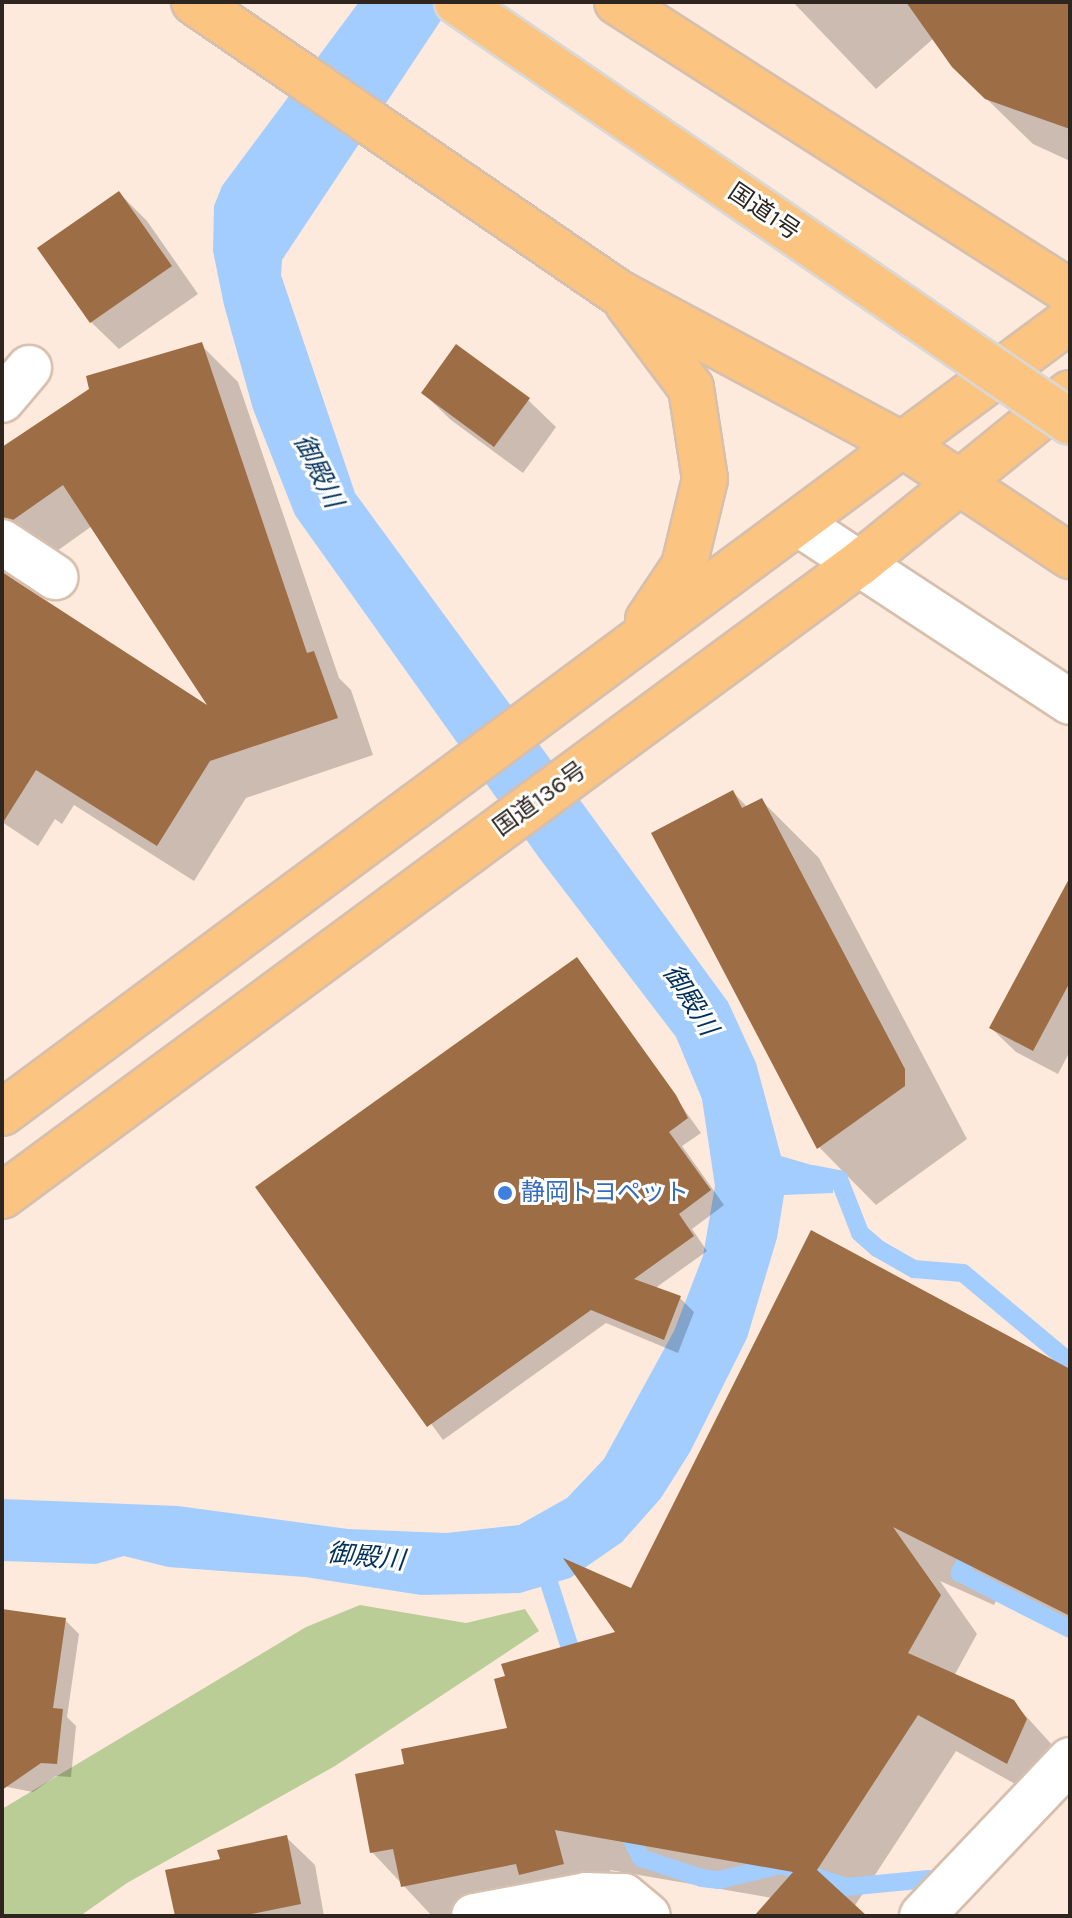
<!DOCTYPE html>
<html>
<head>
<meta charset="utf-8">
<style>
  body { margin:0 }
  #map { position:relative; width:1072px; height:1918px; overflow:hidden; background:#feeadc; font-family:Karla,"Noto Sans JP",sans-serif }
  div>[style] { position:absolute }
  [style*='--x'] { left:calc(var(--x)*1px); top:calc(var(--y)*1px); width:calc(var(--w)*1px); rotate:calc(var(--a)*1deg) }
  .green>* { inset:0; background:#bacd96 }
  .water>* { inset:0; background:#a3cdfe }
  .shadow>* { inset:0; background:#0003 }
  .stream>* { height:18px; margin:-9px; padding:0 9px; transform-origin:9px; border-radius:9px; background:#a3cdfe }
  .building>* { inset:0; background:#9d6d46 }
  .roads { filter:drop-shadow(2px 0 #d6bfad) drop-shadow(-2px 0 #d6bfad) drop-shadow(0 2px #d6bfad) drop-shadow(0 -2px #d6bfad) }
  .minor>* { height:44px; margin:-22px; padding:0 22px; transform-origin:22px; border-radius:22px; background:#fff }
  .highway>* { height:44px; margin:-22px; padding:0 22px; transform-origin:22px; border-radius:22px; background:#fbc480 }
  .bridges { filter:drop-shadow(2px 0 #d9d8d6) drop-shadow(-2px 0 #d9d8d6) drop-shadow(0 2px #d9d8d6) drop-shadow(0 -2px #d9d8d6) }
  .highway-bridge>* { height:44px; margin:-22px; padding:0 22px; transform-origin:22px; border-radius:22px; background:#fbc480 }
  .dots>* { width:22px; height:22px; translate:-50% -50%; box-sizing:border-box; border:4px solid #fff; border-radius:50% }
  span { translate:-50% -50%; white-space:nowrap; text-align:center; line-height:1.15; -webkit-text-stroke:6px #fff; paint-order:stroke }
  .street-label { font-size:24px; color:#2e251e }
  .shop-label { font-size:24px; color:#366cbe }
  .left { translate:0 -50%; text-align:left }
  .water-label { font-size:26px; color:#03315b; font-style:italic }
  .frame { position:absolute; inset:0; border:4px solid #2e251e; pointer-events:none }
</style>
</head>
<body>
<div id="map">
  <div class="green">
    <div style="clip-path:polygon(360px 1605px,466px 1623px,525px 1609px,539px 1631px,335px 1766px,127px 1883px,80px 1916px,2px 1916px,2px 1809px,306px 1627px)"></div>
  </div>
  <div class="water">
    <div style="clip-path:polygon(359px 2px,453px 2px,282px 260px,281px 275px,355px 493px,728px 1002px,756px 1063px,781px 1156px,835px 1172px,833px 1193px,784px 1195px,777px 1238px,747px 1338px,690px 1452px,661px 1498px,622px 1542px,570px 1578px,520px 1593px,421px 1595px,305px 1577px,168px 1567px,124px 1556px,96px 1564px,2px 1561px,2px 1499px,178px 1506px,348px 1529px,446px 1533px,519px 1525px,567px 1498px,604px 1459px,674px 1331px,703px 1256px,715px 1186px,702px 1099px,676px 1037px,540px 859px,295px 515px,253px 409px,224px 305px,213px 251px,214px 206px,222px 186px)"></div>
  </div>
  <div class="shadow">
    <div style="clip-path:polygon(793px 2px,1070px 2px,1070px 161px,1033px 144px,953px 66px,934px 38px,876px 89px)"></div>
    <div style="clip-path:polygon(119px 193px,147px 221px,198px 294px,119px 349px,91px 322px)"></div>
    <div style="clip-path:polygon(evenodd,201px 345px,238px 382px,339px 678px,351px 690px,373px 755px,246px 798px,194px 881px,74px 805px,62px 824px,55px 819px,38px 846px,2px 822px,2px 457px,201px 345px,92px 526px,214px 712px,14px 581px,18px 565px,50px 556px,92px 526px)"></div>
    <div style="clip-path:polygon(423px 393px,528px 400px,556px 427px,523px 473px,451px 420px)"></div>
    <div style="clip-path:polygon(733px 792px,748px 808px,761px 800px,819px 858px,967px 1139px,876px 1205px,819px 1147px)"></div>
    <div style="clip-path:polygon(1070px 899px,1070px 1051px,1058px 1074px,1016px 1052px,991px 1028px)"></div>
    <div style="clip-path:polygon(576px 959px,701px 1133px,682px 1146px,724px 1205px,692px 1229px,707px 1251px,654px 1289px,680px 1298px,694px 1312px,678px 1353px,606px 1323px,443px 1440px,258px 1187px)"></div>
    <div style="clip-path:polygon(1070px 1371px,1070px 1632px,998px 1597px,994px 1605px,940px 1581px,977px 1634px,954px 1676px,1013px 1702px,1064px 1758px,1044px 1800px,956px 1751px,854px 1907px,864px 1916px,757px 1916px,772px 1898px,610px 1870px,623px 1907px,432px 1916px,372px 1852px,406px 1765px,510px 1729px,619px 1633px,632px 1590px)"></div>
    <div style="clip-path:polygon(65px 1620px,79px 1634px,67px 1717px,76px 1726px,71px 1777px,56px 1776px,33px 1792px,2px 1786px,2px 1621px)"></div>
    <div style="clip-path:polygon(287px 1838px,315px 1865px,324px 1916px,177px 1916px,223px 1861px)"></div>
  </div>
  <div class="stream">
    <div style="--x:813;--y:1174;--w:26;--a:11"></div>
    <div style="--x:839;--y:1179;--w:58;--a:68.7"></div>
    <div style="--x:860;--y:1233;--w:23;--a:41"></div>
    <div style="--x:877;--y:1248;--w:43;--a:29.6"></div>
    <div style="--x:914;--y:1269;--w:49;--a:4.7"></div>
    <div style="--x:963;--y:1273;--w:134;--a:39.9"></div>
    <div style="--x:1066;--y:1359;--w:32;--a:118"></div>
    <div style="--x:975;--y:1543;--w:34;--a:117"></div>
    <div style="--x:960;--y:1573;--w:123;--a:27"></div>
    <div style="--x:542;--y:1561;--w:110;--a:72.1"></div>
    <div style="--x:622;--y:1821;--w:42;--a:62.8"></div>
    <div style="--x:641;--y:1858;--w:64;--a:18.2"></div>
    <div style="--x:702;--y:1878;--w:17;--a:7"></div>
    <div style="--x:719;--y:1880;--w:64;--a:-13.6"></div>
    <div style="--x:781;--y:1865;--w:69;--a:18.7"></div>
    <div style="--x:846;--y:1887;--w:83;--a:-5.5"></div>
  </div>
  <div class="building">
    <div style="clip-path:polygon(906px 2px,1070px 2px,1070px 129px,985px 99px,952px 67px)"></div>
    <div style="clip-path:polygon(119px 191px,172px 266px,90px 323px,37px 248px)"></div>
    <div style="clip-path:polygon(202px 342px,307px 653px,314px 651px,338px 718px,210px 761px,157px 846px,36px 770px,2px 824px,2px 572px,207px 705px,63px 485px,13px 520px,2px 517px,2px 447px,89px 389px,86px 376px)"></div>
    <div style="clip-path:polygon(456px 344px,530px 398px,494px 447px,421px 393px)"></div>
    <div style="clip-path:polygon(733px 790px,742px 808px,762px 798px,905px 1069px,905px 1086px,817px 1149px,651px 833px)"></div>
    <div style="clip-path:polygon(1070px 877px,1070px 982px,1033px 1051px,989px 1028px)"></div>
    <div style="clip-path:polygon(577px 957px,676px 1095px,688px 1118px,669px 1132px,711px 1190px,679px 1214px,694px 1236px,634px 1279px,681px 1296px,664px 1340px,591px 1310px,427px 1427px,255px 1187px)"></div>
    <div style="clip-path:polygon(811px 1230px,1070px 1369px,1070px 1616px,893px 1527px,941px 1595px,908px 1653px,1014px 1700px,1027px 1719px,1007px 1764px,918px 1715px,817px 1870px,867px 1916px,754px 1916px,793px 1872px,555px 1830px,564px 1864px,519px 1875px,516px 1864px,401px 1887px,393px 1849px,370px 1853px,355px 1774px,404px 1764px,401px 1749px,507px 1728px,494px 1679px,505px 1676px,501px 1664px,615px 1632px,563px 1558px,631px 1588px)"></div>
    <div style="clip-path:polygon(2px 1609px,66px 1618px,53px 1708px,63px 1709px,57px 1764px,41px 1763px,2px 1790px)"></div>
    <div style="clip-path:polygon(287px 1835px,301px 1904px,241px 1916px,175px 1916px,165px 1870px,220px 1859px,217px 1850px)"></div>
  </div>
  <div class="roads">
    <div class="minor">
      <div style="--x:2;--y:400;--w:42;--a:-49.8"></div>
      <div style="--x:799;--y:524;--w:324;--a:33.3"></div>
      <div style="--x:2;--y:542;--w:64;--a:33.4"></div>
      <div style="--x:474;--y:1916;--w:114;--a:-10.6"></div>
      <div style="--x:586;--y:1895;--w:38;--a:2"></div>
      <div style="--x:624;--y:1896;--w:31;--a:40"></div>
      <div style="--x:922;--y:1916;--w:215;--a:-46.5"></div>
    </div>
    <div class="highway">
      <div style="--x:194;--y:2;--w:515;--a:34.4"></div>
      <div style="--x:619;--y:293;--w:322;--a:28.2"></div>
      <div style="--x:903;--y:445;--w:201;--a:33.6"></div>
      <div style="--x:617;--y:2;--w:538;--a:32.63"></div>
      <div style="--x:628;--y:304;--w:105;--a:53.1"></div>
      <div style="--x:691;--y:388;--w:92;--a:81.3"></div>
      <div style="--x:705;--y:479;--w:89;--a:103.6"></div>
      <div style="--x:684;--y:566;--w:65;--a:123.7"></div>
      <div style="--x:2;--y:1113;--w:1330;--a:-36.59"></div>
      <div style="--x:2;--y:1196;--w:1066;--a:-36.42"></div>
      <div style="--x:860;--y:563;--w:270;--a:-39"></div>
    </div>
  </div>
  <div class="bridges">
    <div class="highway-bridge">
      <div style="--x:457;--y:2;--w:743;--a:34.42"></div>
    </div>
  </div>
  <div class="dots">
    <div style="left:505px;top:1193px;background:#3f7fe0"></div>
  </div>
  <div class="street-label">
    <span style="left:764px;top:212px;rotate:34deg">国道1号</span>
    <span style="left:540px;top:799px;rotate:-36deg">国道136号</span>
  </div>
  <div class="shop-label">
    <span class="left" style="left:521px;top:1193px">静岡トヨペット</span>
  </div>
  <div class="water-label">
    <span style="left:318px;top:471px;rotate:64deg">御殿川</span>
    <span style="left:690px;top:1000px;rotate:58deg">御殿川</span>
    <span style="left:366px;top:1557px;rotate:6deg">御殿川</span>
  </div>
  <div class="frame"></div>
</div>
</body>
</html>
